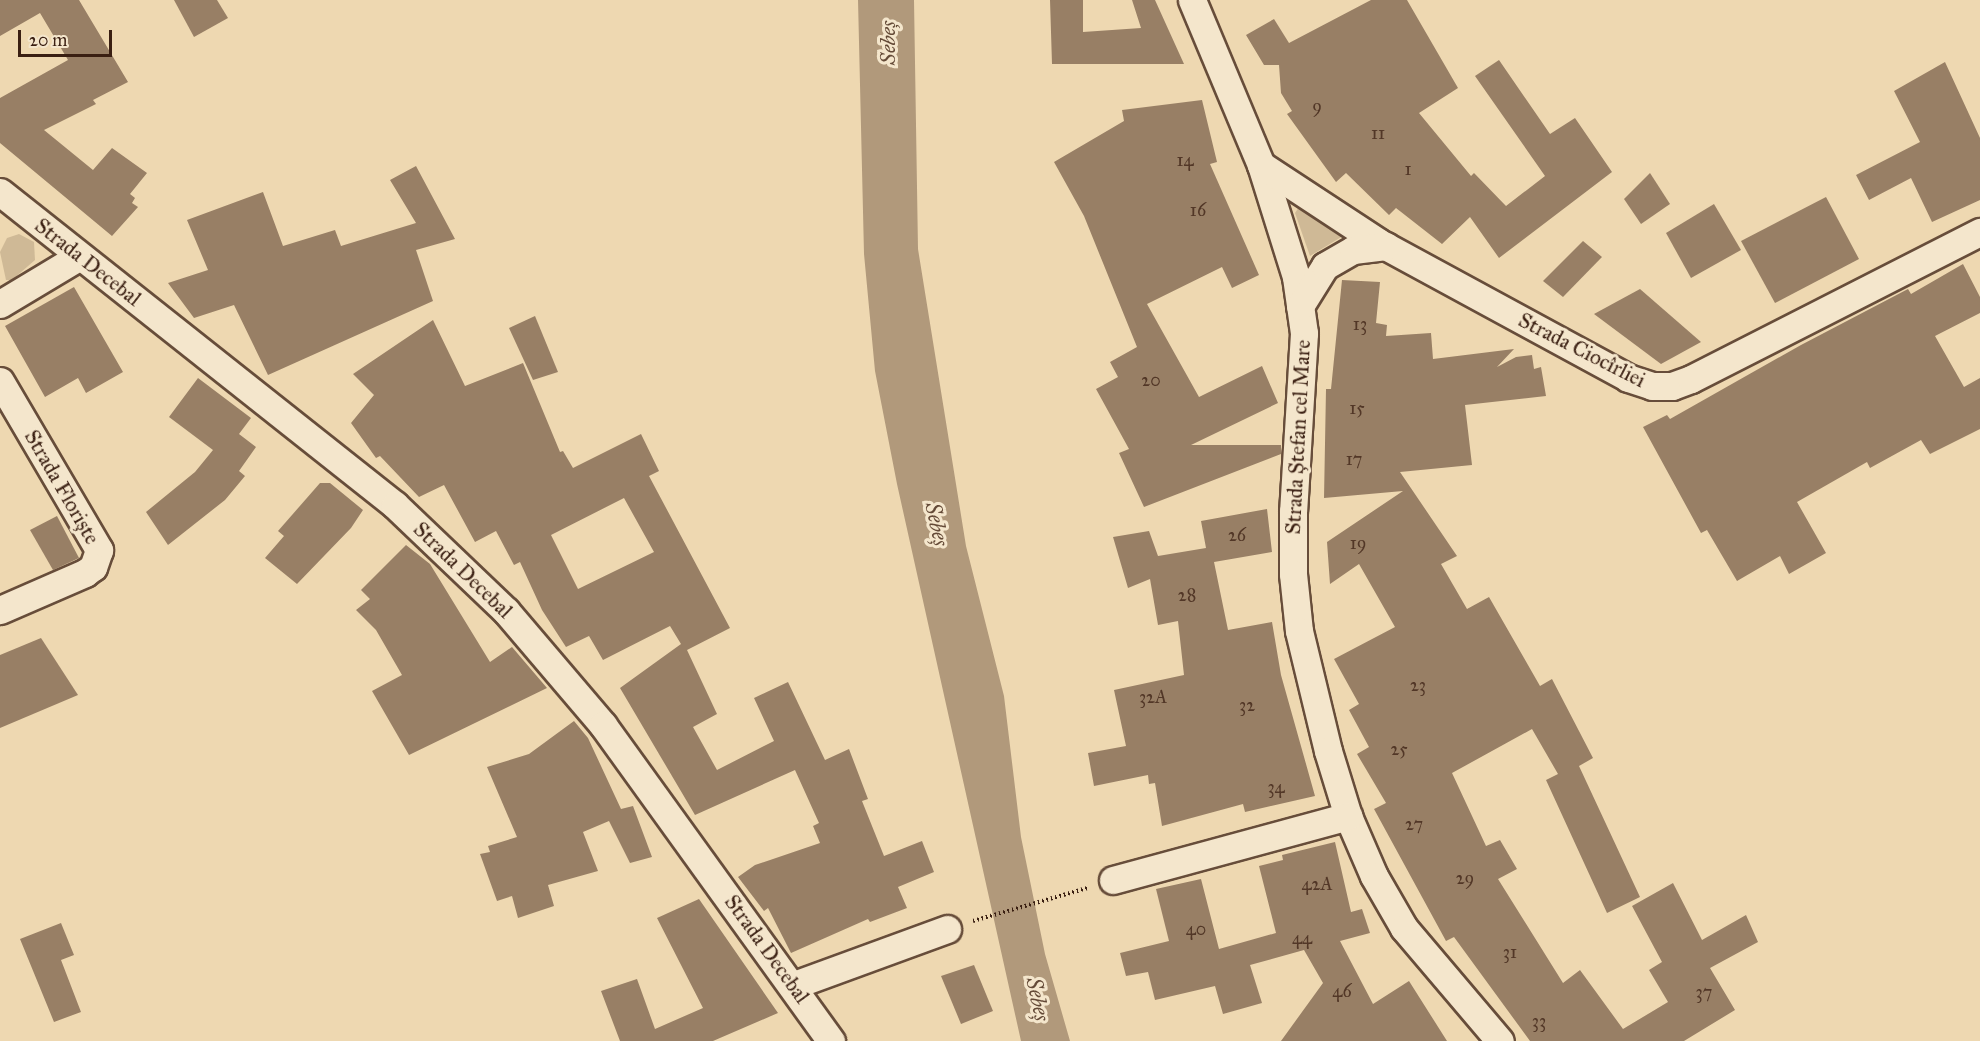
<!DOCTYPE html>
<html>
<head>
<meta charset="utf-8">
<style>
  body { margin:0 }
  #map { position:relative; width:1980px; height:1041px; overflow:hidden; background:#eed8b1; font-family:"IM FELL Great Primer",serif }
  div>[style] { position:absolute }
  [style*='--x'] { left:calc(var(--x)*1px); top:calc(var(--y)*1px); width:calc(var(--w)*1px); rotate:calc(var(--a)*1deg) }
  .green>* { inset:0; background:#cfb996 }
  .water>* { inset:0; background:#b1997b }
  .building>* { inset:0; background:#987f65 }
  .path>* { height:4px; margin-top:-2px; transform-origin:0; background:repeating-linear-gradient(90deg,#3a1f12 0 1.5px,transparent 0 4.5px) }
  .roads { filter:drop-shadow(2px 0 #674d3a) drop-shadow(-2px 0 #674d3a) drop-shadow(0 2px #674d3a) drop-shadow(0 -2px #674d3a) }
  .minor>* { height:27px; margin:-13.5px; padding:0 13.5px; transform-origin:13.5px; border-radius:13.5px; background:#f4e6cc }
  span { translate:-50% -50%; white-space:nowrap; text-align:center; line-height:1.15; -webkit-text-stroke:6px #f4e6cc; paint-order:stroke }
  .number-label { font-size:18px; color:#523727 }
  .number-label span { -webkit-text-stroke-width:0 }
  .street-label { font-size:21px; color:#3a1f12 }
  .water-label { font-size:22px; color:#644a37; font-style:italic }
  .scale { position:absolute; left:18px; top:30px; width:94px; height:27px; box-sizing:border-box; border:3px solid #3a1f12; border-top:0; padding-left:8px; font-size:18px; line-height:21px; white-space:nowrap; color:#3a1f12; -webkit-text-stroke:4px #f4e6cc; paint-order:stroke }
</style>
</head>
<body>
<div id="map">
  <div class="green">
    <div style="clip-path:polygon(1299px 207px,1344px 234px,1343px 236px,1310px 256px,1295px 213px)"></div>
    <div style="clip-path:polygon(19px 234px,34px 242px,35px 260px,12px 280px,6px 280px,0 252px,7px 238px)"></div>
  </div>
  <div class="water">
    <div style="clip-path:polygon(858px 0,914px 0,918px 249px,966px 546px,1004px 696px,1021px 837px,1045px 954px,1070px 1041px,1021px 1041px,897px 484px,875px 371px,864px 254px)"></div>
  </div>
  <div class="building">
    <div style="clip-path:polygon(0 0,79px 0,128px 82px,93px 100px,96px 104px,44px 130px,93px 170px,112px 148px,147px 173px,130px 194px,135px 198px,132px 203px,138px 207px,112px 236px,0 143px,0 98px,68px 60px,40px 13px,0 36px)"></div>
    <div style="clip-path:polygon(174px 0,217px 0,228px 18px,194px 37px)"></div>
    <div style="clip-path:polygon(1050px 0,1083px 0,1083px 32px,1141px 28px,1132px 0,1155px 0,1184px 64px,1052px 64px)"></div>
    <div style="clip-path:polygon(1371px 0,1407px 0,1458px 88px,1419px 113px,1471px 176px,1474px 173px,1506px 206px,1545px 176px,1475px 76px,1499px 60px,1550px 134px,1575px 118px,1612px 172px,1499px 258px,1470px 217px,1442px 244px,1396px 208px,1389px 215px,1346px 173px,1336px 182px,1287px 114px,1292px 111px,1281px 93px,1279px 65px,1264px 65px,1246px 35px,1274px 19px,1289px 43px)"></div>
    <div style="clip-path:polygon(1945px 62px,1980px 138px,1980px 200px,1932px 222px,1911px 178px,1869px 200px,1856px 175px,1920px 142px,1894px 91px)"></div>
    <div style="clip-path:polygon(1202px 100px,1217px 162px,1210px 164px,1259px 275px,1232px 288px,1222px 267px,1147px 304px,1199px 397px,1262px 366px,1278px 403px,1191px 445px,1281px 445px,1281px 454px,1144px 507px,1119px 453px,1129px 449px,1096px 389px,1118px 377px,1110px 362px,1137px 347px,1084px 216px,1054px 162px,1124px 121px,1122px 110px)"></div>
    <div style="clip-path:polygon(416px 166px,455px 239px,416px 250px,433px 301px,268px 375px,234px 305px,194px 318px,168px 283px,208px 270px,187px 220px,263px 192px,283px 246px,335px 230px,341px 246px,416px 223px,390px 180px)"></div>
    <div style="clip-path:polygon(1650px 173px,1670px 204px,1641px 224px,1624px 199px)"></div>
    <div style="clip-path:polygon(1826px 197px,1859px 259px,1775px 303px,1741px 241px)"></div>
    <div style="clip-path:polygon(1714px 204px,1741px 250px,1691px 278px,1666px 233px)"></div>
    <div style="clip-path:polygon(1583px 241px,1602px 257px,1563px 297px,1543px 281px)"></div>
    <div style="clip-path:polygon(1963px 264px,1980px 297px,1980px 313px,1935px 336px,1964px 387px,1980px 378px,1980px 429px,1930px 454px,1921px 440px,1870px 468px,1867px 462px,1797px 502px,1826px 553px,1789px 574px,1780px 556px,1737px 581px,1707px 530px,1701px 533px,1643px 427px,1667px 415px,1670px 419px,1801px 345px,1908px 289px,1911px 294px)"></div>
    <div style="clip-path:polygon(1342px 280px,1380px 282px,1376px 323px,1387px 325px,1386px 336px,1431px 333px,1433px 359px,1514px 349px,1497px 367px,1516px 357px,1532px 355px,1534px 369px,1541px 367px,1546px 396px,1465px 405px,1472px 465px,1400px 472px,1457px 556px,1441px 564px,1467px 609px,1489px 597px,1540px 686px,1552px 679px,1593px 758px,1579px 766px,1640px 897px,1607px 913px,1546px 780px,1558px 774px,1532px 729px,1452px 773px,1486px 846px,1500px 840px,1517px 869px,1498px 879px,1563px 983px,1580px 970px,1623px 1029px,1668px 1002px,1649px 970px,1662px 962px,1632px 906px,1673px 883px,1702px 940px,1746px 915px,1758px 942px,1710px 968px,1735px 1010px,1684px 1041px,1530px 1041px,1454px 937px,1446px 941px,1374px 809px,1386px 803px,1357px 754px,1369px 747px,1349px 710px,1359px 704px,1334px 659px,1395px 627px,1359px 564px,1330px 584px,1327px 542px,1403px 491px,1324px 498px,1326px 389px,1331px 389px)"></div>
    <div style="clip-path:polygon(74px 287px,123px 372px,86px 393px,78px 378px,45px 397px,5px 326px)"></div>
    <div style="clip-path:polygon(1640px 289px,1701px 342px,1661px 364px,1594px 314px)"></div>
    <div style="clip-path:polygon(535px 316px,558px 372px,533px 380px,509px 328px)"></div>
    <div style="clip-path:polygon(evenodd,433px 320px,465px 386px,523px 363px,560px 452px,563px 451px,573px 468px,641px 434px,659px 471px,649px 476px,730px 628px,687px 650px,717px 714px,693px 727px,717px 770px,774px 741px,754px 698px,788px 682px,825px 760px,849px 749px,868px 799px,862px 801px,884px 856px,922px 841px,934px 872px,898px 887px,907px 908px,870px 922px,868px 919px,791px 953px,768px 908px,764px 911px,738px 877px,755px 865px,820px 843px,813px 826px,819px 823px,795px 770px,695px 815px,620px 688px,681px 644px,670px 626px,603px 660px,589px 636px,566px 647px,542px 610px,520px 562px,514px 565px,496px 531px,475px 542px,444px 485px,419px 497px,380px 456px,376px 458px,351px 423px,374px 395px,353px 374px,433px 320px,624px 498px,654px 552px,578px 589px,551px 535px,624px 498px)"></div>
    <div style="clip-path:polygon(198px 378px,251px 418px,239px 434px,256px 447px,239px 471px,245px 476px,225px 500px,168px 545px,146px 512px,195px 472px,213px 450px,169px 417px)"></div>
    <div style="clip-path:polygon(320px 483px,330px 483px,363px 510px,351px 528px,297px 584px,265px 558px,284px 536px,278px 531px)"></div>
    <div style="clip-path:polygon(1267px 509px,1272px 552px,1214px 562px,1228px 630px,1272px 622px,1281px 675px,1315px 796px,1245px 812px,1243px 804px,1162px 826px,1155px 783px,1149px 784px,1148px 775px,1094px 786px,1088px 753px,1126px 746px,1114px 690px,1184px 675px,1178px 621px,1158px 625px,1150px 579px,1128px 588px,1113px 537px,1149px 531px,1158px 556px,1206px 548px,1201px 521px)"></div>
    <div style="clip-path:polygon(57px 516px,79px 558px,53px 570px,30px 530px)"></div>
    <div style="clip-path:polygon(406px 545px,430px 564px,490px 662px,512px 647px,547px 688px,409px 755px,372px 691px,402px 675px,376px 630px,356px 610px,370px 599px,361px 590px)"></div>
    <div style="clip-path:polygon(41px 638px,78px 695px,0 728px,0 655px)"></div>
    <div style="clip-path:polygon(574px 721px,588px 738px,621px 809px,633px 806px,652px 857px,630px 863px,609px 821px,583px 832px,598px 871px,548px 885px,554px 906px,518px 918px,512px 896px,497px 901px,480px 854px,490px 852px,488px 846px,517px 837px,487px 767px,529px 754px)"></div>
    <div style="clip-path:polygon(1335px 842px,1351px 912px,1362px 909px,1370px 933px,1340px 941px,1373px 1004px,1409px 981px,1447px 1041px,1281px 1041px,1323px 983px,1304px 950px,1250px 965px,1262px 1003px,1223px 1014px,1215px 986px,1155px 1000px,1148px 972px,1126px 976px,1120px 953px,1169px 941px,1156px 889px,1201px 879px,1219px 949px,1276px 933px,1259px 866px,1283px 860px,1282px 855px)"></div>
    <div style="clip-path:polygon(699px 899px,778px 1013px,713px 1041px,620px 1041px,601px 991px,637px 979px,655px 1029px,703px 1008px,657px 918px)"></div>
    <div style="clip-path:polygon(61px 923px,74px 955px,61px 960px,81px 1012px,54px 1022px,20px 939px)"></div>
    <div style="clip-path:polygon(974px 965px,993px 1011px,961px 1024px,941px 976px)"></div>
  </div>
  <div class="path">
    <div style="--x:973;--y:921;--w:119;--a:-16.1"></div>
  </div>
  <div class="roads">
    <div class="minor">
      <div style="--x:1192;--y:0;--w:179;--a:67.3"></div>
      <div style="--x:1261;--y:165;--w:117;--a:72.6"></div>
      <div style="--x:1296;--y:277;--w:57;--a:81.9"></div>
      <div style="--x:1304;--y:333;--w:178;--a:93.5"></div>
      <div style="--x:1293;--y:511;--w:63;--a:90"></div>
      <div style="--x:1293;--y:574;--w:57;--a:84"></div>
      <div style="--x:1299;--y:631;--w:123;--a:76.4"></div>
      <div style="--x:1328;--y:751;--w:68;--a:72.9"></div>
      <div style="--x:1348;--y:816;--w:65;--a:66.6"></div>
      <div style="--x:1374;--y:876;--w:60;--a:60"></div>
      <div style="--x:1404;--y:928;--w:148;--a:49.7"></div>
      <div style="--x:1261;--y:165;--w:140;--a:33.3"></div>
      <div style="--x:1378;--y:242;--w:285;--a:28.5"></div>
      <div style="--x:1628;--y:378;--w:25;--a:18"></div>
      <div style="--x:1652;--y:386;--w:20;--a:0"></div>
      <div style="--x:1672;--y:386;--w:20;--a:-20"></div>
      <div style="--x:1691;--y:379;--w:324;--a:-27"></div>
      <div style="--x:0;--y:192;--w:504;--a:38.39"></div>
      <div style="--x:395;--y:505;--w:153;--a:43.7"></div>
      <div style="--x:506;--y:611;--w:150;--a:49.6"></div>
      <div style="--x:603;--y:725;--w:390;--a:54.2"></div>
      <div style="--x:0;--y:304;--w:93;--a:-31"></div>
      <div style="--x:1300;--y:306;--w:47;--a:-58"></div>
      <div style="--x:1325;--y:266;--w:32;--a:-30"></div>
      <div style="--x:1353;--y:250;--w:33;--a:-7"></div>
      <div style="--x:0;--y:381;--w:196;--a:59.6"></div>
      <div style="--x:99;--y:550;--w:18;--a:109"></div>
      <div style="--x:93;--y:567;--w:10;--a:143"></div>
      <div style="--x:85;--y:573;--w:93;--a:156.5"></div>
      <div style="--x:1113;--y:880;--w:244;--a:-15.2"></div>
      <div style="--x:794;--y:985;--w:163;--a:-20.1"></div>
    </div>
  </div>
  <div class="number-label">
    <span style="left:1317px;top:106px">9</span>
    <span style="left:1378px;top:133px">11</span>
    <span style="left:1185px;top:160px">14</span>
    <span style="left:1408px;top:169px">1</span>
    <span style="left:1198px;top:210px">16</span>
    <span style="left:1360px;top:324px">13</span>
    <span style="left:1151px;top:380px">20</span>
    <span style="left:1357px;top:408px">15</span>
    <span style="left:1354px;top:459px">17</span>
    <span style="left:1237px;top:535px">26</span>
    <span style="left:1358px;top:543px">19</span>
    <span style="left:1187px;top:595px">28</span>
    <span style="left:1418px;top:685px">23</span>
    <span style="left:1153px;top:697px">32A</span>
    <span style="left:1247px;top:705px">32</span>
    <span style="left:1399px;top:749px">25</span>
    <span style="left:1276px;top:787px">34</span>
    <span style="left:1414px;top:824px">27</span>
    <span style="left:1465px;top:878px">29</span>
    <span style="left:1317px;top:884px">42A</span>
    <span style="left:1196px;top:929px">40</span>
    <span style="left:1302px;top:938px">44</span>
    <span style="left:1510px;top:952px">31</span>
    <span style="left:1342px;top:991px">46</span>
    <span style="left:1704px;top:992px">37</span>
    <span style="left:1539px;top:1021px">33</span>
  </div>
  <div class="street-label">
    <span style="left:88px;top:262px;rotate:38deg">Strada Decebal</span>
    <span style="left:1582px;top:350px;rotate:27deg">Strada Ciocîrliei</span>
    <span style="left:1298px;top:437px;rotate:-87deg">Strada Ștefan cel Mare</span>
    <span style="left:62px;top:487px;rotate:60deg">Strada Floriște</span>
    <span style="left:463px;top:570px;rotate:44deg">Strada Decebal</span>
    <span style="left:767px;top:949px;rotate:54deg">Strada Decebal</span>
  </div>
  <div class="water-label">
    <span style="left:888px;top:43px;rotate:-90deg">Sebeș</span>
    <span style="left:937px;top:524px;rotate:78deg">Sebeș</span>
    <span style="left:1038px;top:999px;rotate:78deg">Sebeș</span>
  </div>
  <div class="scale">20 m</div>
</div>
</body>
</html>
